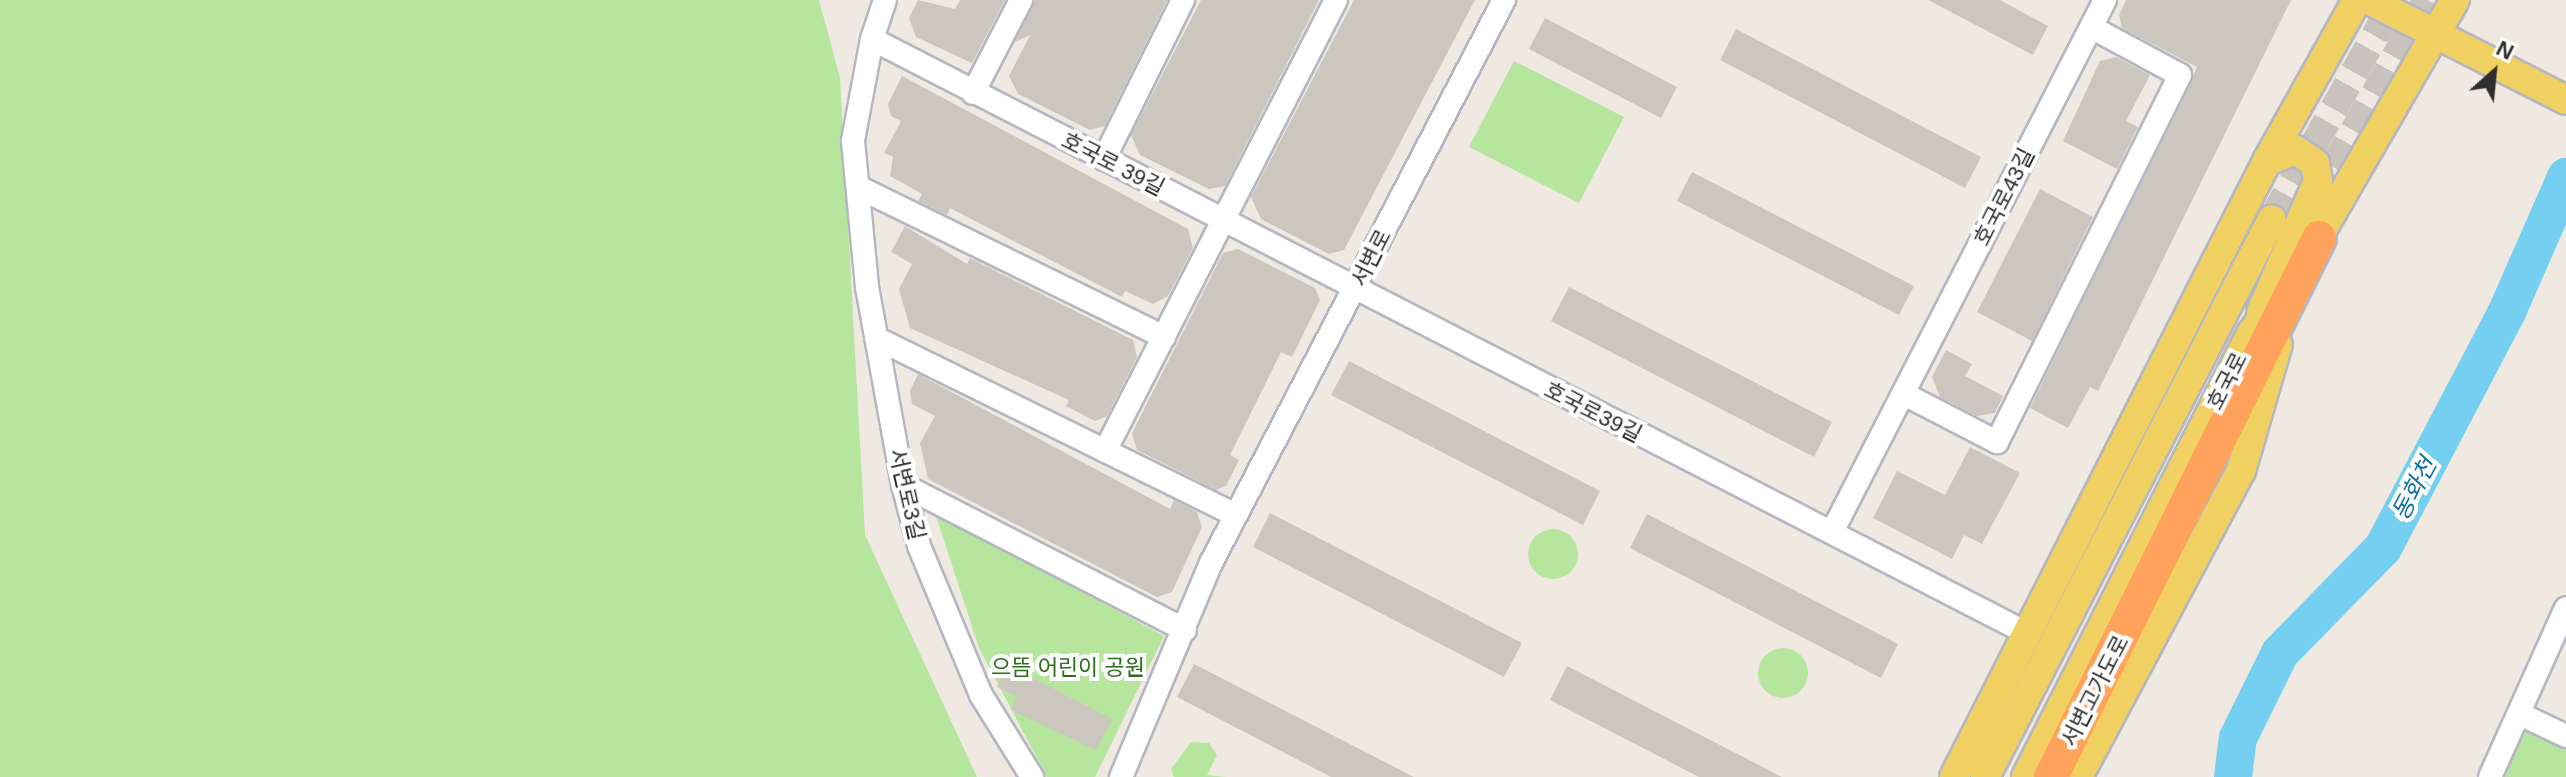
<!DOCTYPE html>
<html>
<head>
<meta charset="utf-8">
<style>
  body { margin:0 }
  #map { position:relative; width:2566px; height:777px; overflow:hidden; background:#efe9e1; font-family:Arial,"Noto Sans KR",sans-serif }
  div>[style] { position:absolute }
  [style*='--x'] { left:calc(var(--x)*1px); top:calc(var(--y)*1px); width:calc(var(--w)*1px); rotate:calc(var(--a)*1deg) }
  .green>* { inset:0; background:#b6e59e }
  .round { border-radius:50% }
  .river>* { height:38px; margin:-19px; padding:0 19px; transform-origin:19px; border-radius:19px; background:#75cff0 }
  .building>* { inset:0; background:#cbc7bf }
  .major-tunnel>* { height:28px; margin-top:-14px; transform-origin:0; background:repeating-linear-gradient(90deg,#c8c4bd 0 28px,transparent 0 42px) }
  .roads { filter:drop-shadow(2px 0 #b4b7c1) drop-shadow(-2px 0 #b4b7c1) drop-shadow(0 2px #b4b7c1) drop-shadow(0 -2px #b4b7c1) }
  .minor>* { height:22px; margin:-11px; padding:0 11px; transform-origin:11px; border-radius:11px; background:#fff }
  .major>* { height:28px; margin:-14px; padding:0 14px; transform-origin:14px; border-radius:14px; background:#f2d163 }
  .highway>* { height:34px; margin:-17px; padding:0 17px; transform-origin:17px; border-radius:17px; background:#ffa35c }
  span { translate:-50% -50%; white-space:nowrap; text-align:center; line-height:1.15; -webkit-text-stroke:8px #fff; paint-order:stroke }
  .street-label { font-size:22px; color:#2e2e2e }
  .park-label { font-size:22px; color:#2c6e1b }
  .water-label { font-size:24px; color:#0d6fa3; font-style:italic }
  .north { position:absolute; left:2454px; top:32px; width:80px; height:80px; -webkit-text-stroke:6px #fff; paint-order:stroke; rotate:27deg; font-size:22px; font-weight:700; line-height:32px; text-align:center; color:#2e2e2e }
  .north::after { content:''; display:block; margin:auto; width:28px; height:36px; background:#2e2e2e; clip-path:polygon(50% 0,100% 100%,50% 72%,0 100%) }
</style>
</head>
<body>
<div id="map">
  <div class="green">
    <div style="clip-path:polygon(0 0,819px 0,840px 78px,865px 535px,977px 777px,0 777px)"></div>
    <div style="clip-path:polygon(1514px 61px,1624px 117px,1579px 203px,1469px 147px)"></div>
    <div style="clip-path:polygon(935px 513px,1164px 636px,1095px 777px,1047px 777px,979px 648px)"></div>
    <div class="round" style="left:1528px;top:529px;width:50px;height:50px"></div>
    <div class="round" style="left:1758px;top:648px;width:50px;height:50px"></div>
    <div style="clip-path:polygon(2522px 715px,2566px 736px,2566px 777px,2490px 777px)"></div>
    <div style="clip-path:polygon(1191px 742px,1209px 743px,1217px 755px,1207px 775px,1226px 777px,1174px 777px,1171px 769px)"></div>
  </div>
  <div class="river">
    <div style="--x:2233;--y:777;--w:39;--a:-83"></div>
    <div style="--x:2238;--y:738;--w:95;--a:-63.7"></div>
    <div style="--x:2280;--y:653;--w:147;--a:-45.6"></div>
    <div style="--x:2383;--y:548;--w:264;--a:-62.3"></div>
    <div style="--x:2506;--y:314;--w:150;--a:-66.3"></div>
  </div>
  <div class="building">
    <div style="clip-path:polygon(918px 0,955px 9px,960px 0,1005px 0,972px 63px,916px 37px,909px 18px)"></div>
    <div style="clip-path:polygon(1035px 0,1167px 0,1105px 126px,1090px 130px,1018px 94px,1009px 76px,1030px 35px,1015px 42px)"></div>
    <div style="clip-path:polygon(1201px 0,1319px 0,1225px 186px,1209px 189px,1140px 155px,1131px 135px)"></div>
    <div style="clip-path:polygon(1354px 0,1475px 0,1344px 250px,1329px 254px,1261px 219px,1251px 197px)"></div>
    <div style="clip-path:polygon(1928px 0,2000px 0,2048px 26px,2033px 55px)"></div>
    <div style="clip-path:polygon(2126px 0,2291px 0,2098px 391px,2090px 387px,2068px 428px,2030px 408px,2197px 67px,2122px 28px,2119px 15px)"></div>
    <div style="clip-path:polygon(1545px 18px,1677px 87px,1661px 118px,1529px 49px)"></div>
    <div style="clip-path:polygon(1736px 29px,1981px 157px,1965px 188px,1720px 60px)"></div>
    <div style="clip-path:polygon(2116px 57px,2150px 75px,2126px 121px,2138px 127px,2117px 169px,2063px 141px,2100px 61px)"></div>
    <div style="clip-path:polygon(902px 76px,1188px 229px,1193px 248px,1168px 296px,1153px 304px,1125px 291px,1122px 297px,950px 208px,947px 215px,918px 201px,922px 194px,890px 176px,893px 157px,884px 153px,901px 121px,891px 116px,888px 104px)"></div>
    <div style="clip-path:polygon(1692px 172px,1914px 286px,1899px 315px,1677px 201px)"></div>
    <div style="clip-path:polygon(2040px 189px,2093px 217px,2032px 341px,1977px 312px)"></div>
    <div style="clip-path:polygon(905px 226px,967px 264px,970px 258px,1133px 340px,1137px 357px,1107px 416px,1095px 421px,1066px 406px,1069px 400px,910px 328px,899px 289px,912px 264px,891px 252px)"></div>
    <div style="clip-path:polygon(1238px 249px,1315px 288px,1320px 300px,1292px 357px,1281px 352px,1230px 455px,1239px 460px,1226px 486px,1216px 490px,1137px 450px,1132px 433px,1223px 253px)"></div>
    <div style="clip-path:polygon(1569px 287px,1832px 422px,1814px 457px,1551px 321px)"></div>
    <div style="clip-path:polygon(1946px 350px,1972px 364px,1965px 376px,2003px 396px,1995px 413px,1977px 416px,1940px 397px,1932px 377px)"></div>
    <div style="clip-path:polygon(1349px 361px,1600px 491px,1583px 525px,1331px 395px)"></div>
    <div style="clip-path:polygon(918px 374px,1170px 509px,1174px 500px,1197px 512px,1202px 527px,1172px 592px,1157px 597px,928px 479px,920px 443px,935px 416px,912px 404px,910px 391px)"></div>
    <div style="clip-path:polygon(1970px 447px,2020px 473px,1982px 544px,1964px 535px,1952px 559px,1873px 518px,1897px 471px,1945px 495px)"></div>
    <div style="clip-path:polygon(1270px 513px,1522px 643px,1504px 677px,1253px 547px)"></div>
    <div style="clip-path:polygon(1647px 514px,1898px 644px,1881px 678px,1630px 548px)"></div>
    <div style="clip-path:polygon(1194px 664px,1414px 777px,1331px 777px,1177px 697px)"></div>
    <div style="clip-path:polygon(1008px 665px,1112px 719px,1096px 750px,1011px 710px,1017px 697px,997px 687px)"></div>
    <div style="clip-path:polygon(1567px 666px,1782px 777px,1699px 777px,1550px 700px)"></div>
  </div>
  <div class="major-tunnel">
    <div style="--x:2313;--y:204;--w:234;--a:-60.8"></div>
    <div style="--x:2272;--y:219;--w:251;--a:-60.7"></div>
  </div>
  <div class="roads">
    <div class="minor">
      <div style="--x:885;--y:0;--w:41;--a:108.4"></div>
      <div style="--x:872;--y:39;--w:104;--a:100.6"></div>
      <div style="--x:853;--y:141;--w:147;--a:84.5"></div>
      <div style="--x:867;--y:287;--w:201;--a:79.7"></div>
      <div style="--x:903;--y:485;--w:63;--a:75.3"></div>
      <div style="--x:919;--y:546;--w:161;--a:67.4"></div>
      <div style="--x:981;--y:695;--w:97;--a:58.1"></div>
      <div style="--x:872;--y:39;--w:1299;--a:27.22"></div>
      <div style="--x:973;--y:93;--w:105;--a:-62.7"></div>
      <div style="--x:1104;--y:159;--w:178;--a:-63.6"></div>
      <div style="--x:858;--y:187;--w:341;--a:26.1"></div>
      <div style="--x:876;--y:338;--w:401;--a:26.2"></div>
      <div style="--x:1904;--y:394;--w:105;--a:27.3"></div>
      <div style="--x:1997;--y:442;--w:410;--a:-63.5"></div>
      <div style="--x:2180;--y:75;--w:101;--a:-151.7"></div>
      <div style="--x:1105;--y:451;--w:507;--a:-62.88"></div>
      <div style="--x:903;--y:485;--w:317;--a:27.2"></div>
      <div style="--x:1832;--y:532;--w:598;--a:-62.84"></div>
      <div style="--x:2522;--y:715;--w:49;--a:25.5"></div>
      <div style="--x:1121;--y:777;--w:232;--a:-67.2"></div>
      <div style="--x:1211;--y:563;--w:635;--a:-62.51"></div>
      <div style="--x:2490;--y:777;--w:185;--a:-65.8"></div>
    </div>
    <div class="major">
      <div style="--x:2369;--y:0;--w:221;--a:26.9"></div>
      <div style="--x:2307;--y:256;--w:296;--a:-60"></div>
      <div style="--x:2261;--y:312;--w:143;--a:-66.5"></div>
      <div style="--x:2318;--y:181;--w:18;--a:-99"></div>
      <div style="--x:2315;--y:163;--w:23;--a:-146"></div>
      <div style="--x:2296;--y:150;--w:31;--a:159"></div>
      <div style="--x:1954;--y:777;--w:691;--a:-63.06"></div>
      <div style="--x:2267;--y:161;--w:184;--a:-60.8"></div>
      <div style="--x:1985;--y:777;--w:627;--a:-62.78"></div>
      <div style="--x:2026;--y:777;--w:497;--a:-63.1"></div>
      <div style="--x:2251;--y:334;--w:47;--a:-54.6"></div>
      <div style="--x:2078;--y:777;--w:347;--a:-62"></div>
      <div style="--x:2241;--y:471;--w:132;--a:-73.8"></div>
    </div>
    <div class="highway">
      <div style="--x:2051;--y:777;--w:602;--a:-63.56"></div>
    </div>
  </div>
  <div class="street-label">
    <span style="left:1113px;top:164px;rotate:27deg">호국로 39길</span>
    <span style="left:2004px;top:197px;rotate:-63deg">호국로43길</span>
    <span style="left:1371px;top:258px;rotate:-63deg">서변로</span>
    <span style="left:2227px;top:381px;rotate:-63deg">호국로</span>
    <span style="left:1593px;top:412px;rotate:27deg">호국로39길</span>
    <span style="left:907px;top:494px;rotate:77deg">서변로3길</span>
    <span style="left:2095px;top:691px;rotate:-63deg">서변고가도로</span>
  </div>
  <div class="park-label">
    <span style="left:1068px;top:668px">으뜸 어린이 공원</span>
  </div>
  <div class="water-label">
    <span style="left:2414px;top:489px;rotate:-62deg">동화천</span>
  </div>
  <div class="north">N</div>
</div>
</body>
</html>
